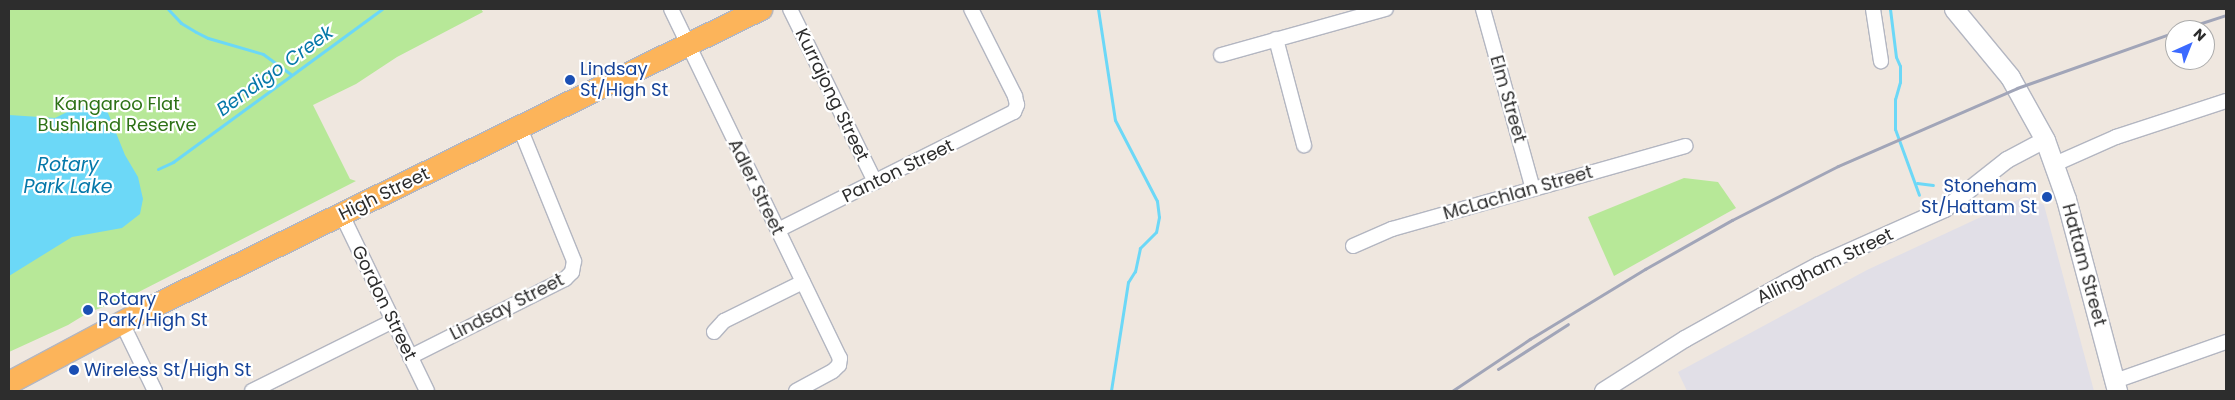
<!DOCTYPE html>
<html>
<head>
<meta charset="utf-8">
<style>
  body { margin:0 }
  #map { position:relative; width:2235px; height:400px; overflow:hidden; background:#efe7df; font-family:Poppins,sans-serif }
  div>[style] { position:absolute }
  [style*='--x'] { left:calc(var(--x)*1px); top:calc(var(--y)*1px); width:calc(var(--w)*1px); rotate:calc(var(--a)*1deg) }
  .industrial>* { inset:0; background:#e1dfe7 }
  .green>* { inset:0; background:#b7e898 }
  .water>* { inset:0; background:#6cd8f7 }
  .stream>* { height:3px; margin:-1.5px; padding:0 1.5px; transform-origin:1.5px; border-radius:1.5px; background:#6cd8f7 }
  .roads { filter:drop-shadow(1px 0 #b3b6c1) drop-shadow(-1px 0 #b3b6c1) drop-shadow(0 1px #b3b6c1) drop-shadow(0 -1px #b3b6c1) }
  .minor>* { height:14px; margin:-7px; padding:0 7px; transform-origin:7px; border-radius:7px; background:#fff }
  .tertiary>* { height:16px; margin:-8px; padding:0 8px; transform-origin:8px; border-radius:8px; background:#fff }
  .secondary>* { height:19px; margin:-9.5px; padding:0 9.5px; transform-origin:9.5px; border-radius:9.5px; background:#fff }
  .trunk>* { height:22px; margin:-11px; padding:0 11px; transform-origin:11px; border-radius:11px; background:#fcb45a }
  .rail>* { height:3px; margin:-1.5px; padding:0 1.5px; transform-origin:1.5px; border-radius:1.5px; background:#a1a5b8 }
  .dots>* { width:14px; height:14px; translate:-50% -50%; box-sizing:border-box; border:2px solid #fff; border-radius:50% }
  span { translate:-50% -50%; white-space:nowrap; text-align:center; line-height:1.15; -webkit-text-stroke:4.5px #fff; paint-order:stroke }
  .transit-label { font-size:18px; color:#164399 }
  .left { translate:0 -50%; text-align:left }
  .right { translate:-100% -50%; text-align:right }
  .street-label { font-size:18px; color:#2d2d2d }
  .park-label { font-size:18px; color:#2d7116 }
  .water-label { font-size:19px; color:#0578a9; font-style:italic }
  .frame { position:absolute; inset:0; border:10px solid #2d2d2d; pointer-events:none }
  .north { position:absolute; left:2165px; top:20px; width:50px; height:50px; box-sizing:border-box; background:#fff; border:1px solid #ababab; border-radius:50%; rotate:44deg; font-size:14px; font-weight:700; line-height:20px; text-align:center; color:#2d2d2d }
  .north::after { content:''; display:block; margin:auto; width:18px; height:22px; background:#3c6aff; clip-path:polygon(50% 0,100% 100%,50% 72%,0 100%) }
</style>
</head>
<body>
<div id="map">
  <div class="industrial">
    <div style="clip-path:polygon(2026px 196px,2044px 205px,2094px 391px,1687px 391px,1678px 372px,1867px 270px)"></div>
  </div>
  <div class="green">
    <div style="clip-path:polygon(9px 9px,481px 9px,483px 12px,397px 57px,356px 84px,313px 105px,350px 179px,356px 181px,123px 300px,95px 310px,93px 306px,84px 310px,86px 314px,68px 325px,9px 352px)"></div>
    <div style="clip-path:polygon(1684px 178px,1718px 182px,1736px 208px,1614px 276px,1588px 217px)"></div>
  </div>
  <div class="water">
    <div style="clip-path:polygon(91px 104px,104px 108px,108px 113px,125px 155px,138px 177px,143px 199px,140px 214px,122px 228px,72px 237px,9px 276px,9px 115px,55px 118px,75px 108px)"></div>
  </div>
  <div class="stream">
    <div style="--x:168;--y:9;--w:19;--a:47"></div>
    <div style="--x:181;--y:23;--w:17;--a:31"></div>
    <div style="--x:196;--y:32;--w:13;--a:27"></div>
    <div style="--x:208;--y:38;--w:57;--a:16.2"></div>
    <div style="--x:263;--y:54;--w:34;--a:36"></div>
    <div style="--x:1098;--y:9;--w:112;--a:81.3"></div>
    <div style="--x:1115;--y:120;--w:91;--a:62.6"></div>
    <div style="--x:1157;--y:201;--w:16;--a:83"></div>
    <div style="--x:1159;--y:217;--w:15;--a:101"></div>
    <div style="--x:1156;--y:232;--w:23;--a:135"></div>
    <div style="--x:1140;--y:248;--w:24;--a:102"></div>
    <div style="--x:1135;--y:271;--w:13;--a:122"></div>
    <div style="--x:1128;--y:282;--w:110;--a:98.9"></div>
    <div style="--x:1890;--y:9;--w:48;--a:82.9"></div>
    <div style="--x:1896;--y:57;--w:10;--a:66"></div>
    <div style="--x:1900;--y:66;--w:16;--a:90"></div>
    <div style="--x:1900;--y:82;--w:18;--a:106"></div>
    <div style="--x:1895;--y:99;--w:30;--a:90"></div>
    <div style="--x:1895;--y:129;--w:70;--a:70"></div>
    <div style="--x:158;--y:169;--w:17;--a:-25"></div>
    <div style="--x:173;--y:162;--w:259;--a:-36.2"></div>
    <div style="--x:1917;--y:183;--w:16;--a:7"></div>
  </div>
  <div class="roads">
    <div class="minor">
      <div style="--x:671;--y:9;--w:388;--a:64.2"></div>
      <div style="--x:840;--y:358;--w:7;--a:98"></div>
      <div style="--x:839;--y:365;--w:8;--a:135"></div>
      <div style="--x:833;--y:371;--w:42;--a:151.6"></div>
      <div style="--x:790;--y:9;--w:193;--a:63.8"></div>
      <div style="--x:1483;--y:9;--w:187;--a:74.5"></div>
      <div style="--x:1873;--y:9;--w:53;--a:81.3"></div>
      <div style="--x:1276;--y:39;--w:110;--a:75.2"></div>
      <div style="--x:1221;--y:55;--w:171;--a:-15.6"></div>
      <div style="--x:2055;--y:164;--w:67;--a:-23.9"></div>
      <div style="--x:2116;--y:137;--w:116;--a:-18.1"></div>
      <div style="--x:342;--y:215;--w:195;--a:64.2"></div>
      <div style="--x:778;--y:230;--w:264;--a:-26.6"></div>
      <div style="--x:1014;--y:112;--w:8;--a:-67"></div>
      <div style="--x:1017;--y:105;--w:9;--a:-103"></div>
      <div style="--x:1015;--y:96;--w:97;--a:-116.8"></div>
      <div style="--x:1353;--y:246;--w:43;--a:-23.6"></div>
      <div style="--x:1392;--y:229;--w:305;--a:-15.8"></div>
      <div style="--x:122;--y:323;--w:76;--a:64.1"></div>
      <div style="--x:714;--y:332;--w:15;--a:-48"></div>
      <div style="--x:724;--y:321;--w:88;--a:-26.3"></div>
      <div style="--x:410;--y:357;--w:174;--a:-26.7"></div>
      <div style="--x:565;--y:279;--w:10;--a:-45"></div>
      <div style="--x:572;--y:272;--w:11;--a:-80"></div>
      <div style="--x:574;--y:261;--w:144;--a:-112.1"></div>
      <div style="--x:2115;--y:381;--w:118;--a:-19.4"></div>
      <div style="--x:252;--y:391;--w:157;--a:-26.4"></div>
    </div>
    <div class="tertiary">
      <div style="--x:1603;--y:391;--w:97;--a:-32.4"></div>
      <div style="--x:1685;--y:339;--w:117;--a:-29.2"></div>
      <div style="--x:1787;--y:282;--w:36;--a:-28"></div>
      <div style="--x:1819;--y:265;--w:138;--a:-24"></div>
      <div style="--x:1945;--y:209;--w:79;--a:-38.3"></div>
      <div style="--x:2007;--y:160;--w:43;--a:-27.8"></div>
    </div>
    <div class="secondary">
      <div style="--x:1954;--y:9;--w:88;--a:50.5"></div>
      <div style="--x:2010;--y:77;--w:72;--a:60.9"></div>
      <div style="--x:2045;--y:140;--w:63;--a:70.4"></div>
      <div style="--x:2066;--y:199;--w:199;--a:75.1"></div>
    </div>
    <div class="trunk">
      <div style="--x:9;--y:383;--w:146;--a:-28.1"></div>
      <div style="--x:138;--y:314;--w:694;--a:-26.08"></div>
    </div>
  </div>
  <div class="rail">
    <div style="--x:2180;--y:30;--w:48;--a:-18.1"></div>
    <div style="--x:1498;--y:369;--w:83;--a:-32.7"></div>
    <div style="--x:1452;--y:391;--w:94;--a:-33.7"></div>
    <div style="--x:1530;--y:339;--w:135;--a:-31.3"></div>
    <div style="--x:1645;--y:269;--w:100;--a:-29.4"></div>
    <div style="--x:1732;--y:220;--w:119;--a:-27"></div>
    <div style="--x:1838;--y:166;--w:195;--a:-23.5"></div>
    <div style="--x:2017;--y:88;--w:168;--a:-19.5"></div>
  </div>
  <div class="dots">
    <div style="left:570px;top:80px;background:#1a4fb4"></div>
    <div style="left:2047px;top:197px;background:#1a4fb4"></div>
    <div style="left:88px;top:310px;background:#1a4fb4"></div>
    <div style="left:74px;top:370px;background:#1a4fb4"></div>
  </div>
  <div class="transit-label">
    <span class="left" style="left:580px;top:80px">Lindsay<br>St/High St</span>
    <span class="right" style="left:2037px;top:197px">Stoneham<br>St/Hattam St</span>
    <span class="left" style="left:98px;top:310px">Rotary<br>Park/High St</span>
    <span class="left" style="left:84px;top:370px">Wireless St/High St</span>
  </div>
  <div class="street-label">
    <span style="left:832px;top:95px;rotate:64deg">Kurrajong Street</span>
    <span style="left:1508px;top:99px;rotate:74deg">Elm Street</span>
    <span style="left:898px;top:171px;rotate:-26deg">Panton Street</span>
    <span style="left:756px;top:187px;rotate:64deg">Adler Street</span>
    <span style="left:1518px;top:193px;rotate:-16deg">McLachlan Street</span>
    <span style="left:384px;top:194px;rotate:-26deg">High Street</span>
    <span style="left:2084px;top:265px;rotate:75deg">Hattam Street</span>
    <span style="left:1825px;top:266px;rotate:-26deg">Allingham Street</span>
    <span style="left:384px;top:303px;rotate:64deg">Gordon Street</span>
    <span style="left:507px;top:307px;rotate:-27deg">Lindsay Street</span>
  </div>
  <div class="park-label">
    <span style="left:117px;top:115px">Kangaroo Flat<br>Bushland Reserve</span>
  </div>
  <div class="water-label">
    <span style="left:275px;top:71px;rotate:-36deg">Bendigo Creek</span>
    <span style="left:68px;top:176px">Rotary<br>Park Lake</span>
  </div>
  <div class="frame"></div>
  <div class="north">N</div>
</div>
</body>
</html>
